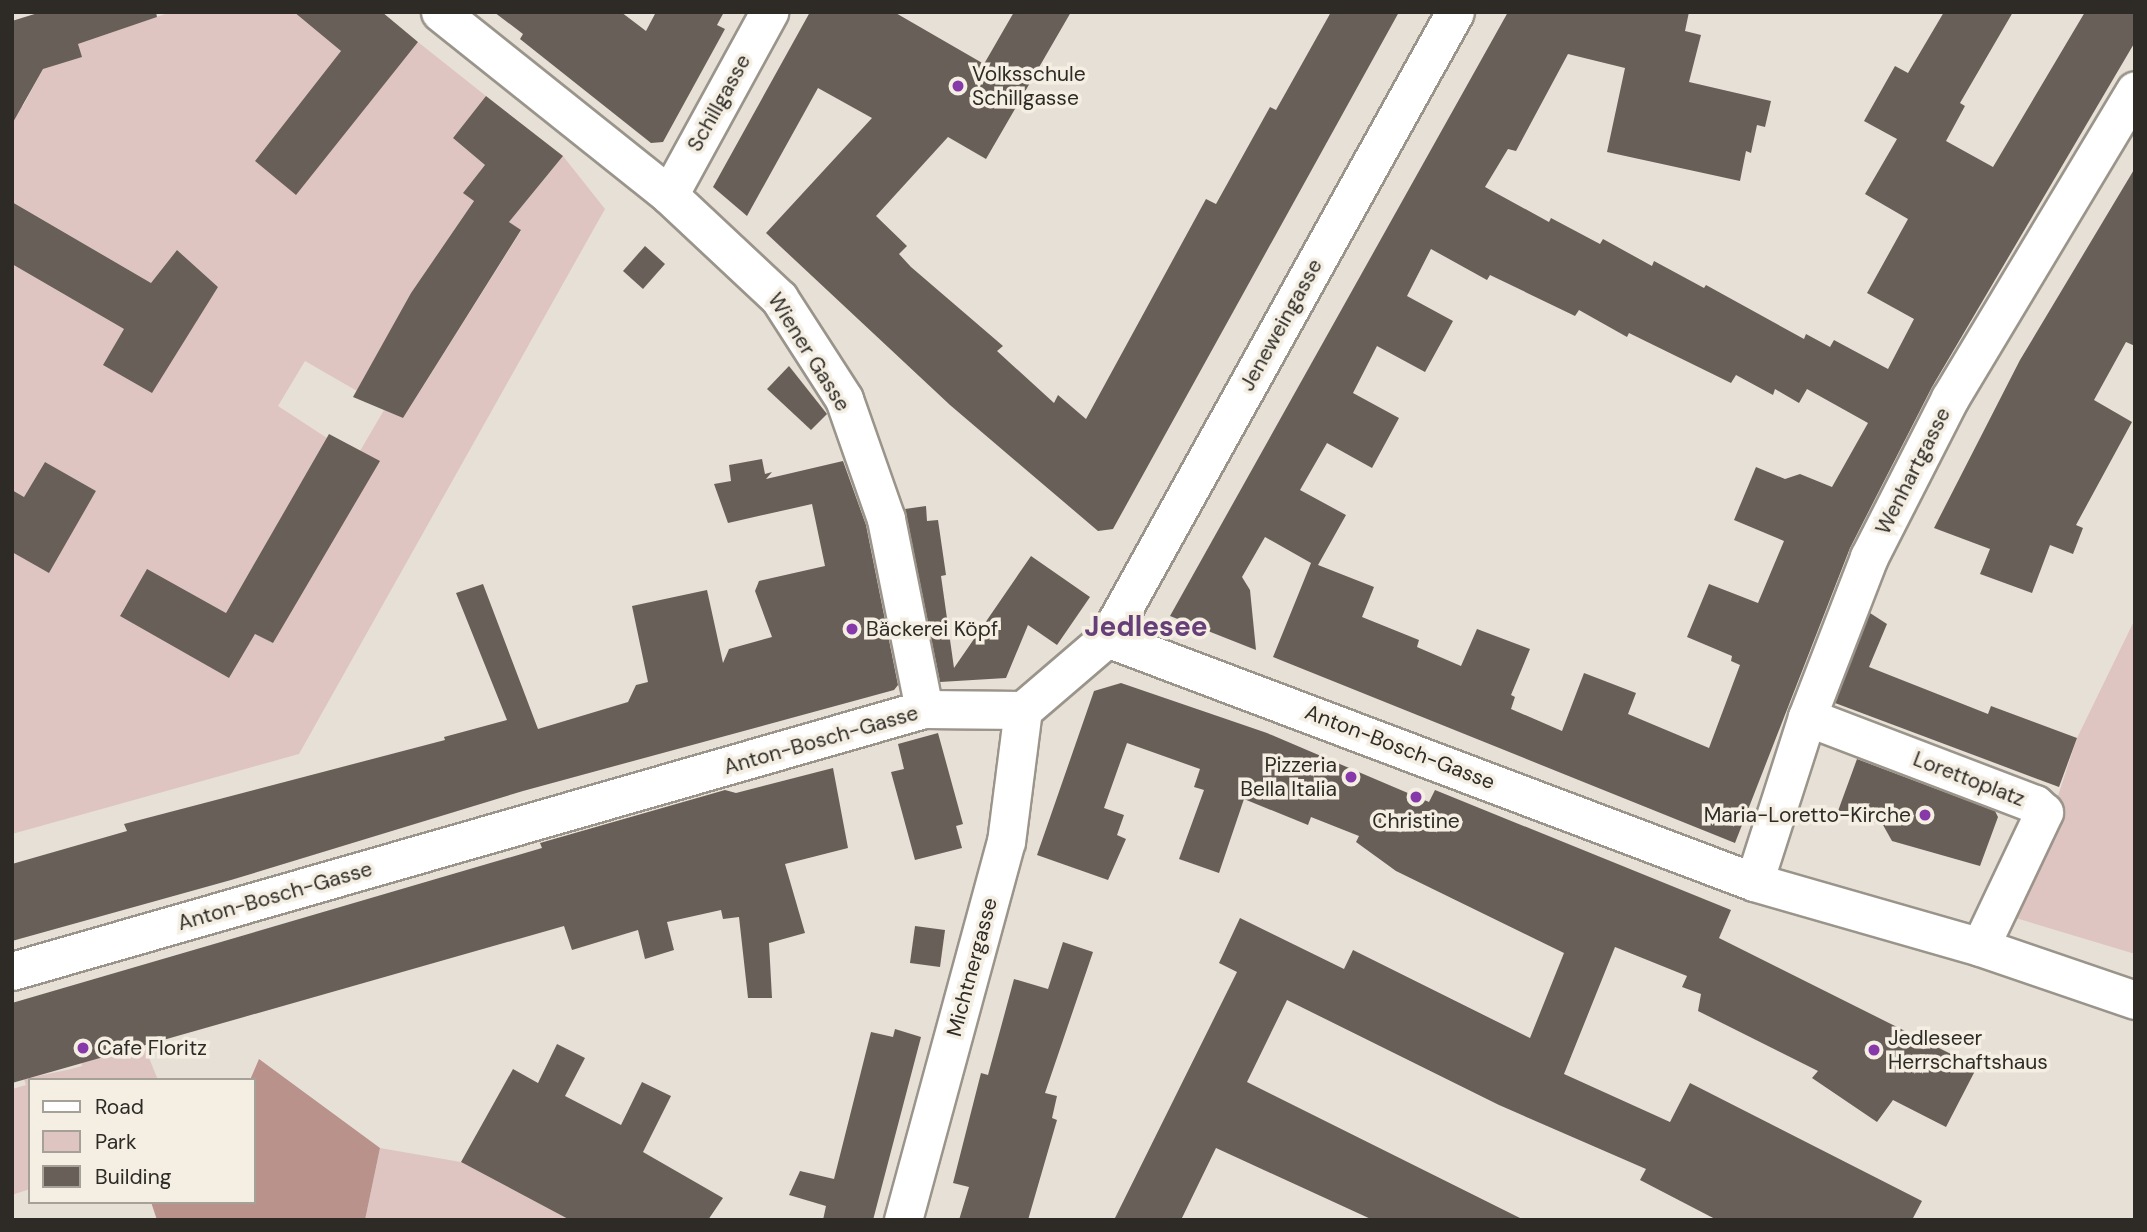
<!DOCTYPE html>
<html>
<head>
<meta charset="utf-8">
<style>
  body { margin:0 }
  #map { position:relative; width:2147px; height:1232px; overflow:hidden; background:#e7e0d6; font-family:"DM Sans",sans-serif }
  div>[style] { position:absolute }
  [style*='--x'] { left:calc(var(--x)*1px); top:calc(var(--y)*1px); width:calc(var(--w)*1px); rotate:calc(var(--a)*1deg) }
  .green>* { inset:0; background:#dfc5c1 }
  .forest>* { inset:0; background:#b8928b }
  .building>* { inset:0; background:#695f59 }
  .roads { filter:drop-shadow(2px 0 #9a948a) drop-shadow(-2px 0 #9a948a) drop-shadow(0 2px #9a948a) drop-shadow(0 -2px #9a948a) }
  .street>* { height:37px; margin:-18.5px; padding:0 18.5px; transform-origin:18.5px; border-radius:18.5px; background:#fff }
  .dots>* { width:19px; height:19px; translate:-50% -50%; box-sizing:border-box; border:4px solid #f4eee3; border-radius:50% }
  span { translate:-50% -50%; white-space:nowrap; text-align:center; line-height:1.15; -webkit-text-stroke:7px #f4eee3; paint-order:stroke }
  .poi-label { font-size:21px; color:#2e2b27 }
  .left { translate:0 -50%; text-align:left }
  .right { translate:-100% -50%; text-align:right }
  .street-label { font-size:21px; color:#2e2b27 }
  .district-label { font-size:28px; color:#663f78; font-weight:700 }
  .frame { position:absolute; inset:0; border:14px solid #2e2b27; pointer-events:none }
  .legend { position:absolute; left:28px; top:1078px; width:228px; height:126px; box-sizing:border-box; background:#f4eee3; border:2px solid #a5a098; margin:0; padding:9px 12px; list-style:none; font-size:21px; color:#2e2b27 }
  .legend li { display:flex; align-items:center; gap:14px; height:35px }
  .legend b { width:35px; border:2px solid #a5a098 }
</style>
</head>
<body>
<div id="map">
  <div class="green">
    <div style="clip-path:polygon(171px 12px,294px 12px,341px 51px,255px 161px,296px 194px,418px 42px,486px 96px,453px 138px,485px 165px,474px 201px,411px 293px,357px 391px,305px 361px,278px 406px,327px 438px,226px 613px,147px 570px,120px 615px,229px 678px,255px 634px,273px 643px,360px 451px,384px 410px,403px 418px,521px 231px,509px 222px,563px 156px,605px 209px,299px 754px,12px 834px,12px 552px,49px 572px,96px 491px,45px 462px,24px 497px,12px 490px,12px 264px,124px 329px,184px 335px,218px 287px,177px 250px,151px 283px,12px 202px,12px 100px,23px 106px,43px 69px,78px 44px)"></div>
    <div style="clip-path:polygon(2135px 619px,2135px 954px,2009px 916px,2049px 823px,2077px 738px)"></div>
    <div style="clip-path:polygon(143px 1043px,158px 1080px,30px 1080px,30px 1189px,12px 1195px,12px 1089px,26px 1085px,24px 1079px,71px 1069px,82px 1066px,81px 1061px,109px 1051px,111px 1057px)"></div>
    <div style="clip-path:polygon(380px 1148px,461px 1162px,570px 1220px,365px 1220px)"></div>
  </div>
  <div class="forest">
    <div style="clip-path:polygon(259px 1059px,380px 1148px,365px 1220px,157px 1220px,151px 1202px,254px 1202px,254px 1080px,250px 1080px)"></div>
  </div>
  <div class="building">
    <div style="clip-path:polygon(41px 12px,156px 12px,157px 17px,78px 44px,82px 57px,43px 69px,12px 124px,12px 21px)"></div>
    <div style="clip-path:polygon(294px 12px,382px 12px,418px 42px,296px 195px,255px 161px,341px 51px)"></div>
    <div style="clip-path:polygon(494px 12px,621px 12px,646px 31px,656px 12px,724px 12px,717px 25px,725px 29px,663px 142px,651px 143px,520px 39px,523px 34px)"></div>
    <div style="clip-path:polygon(810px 12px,894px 12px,984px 64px,1014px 12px,1071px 12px,986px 159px,948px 137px,876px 216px,907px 246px,899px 254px,911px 267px,1003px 346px,997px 351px,1054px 403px,1058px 395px,1086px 419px,1206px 199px,1216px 204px,1270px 107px,1276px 110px,1331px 12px,1399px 12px,1113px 529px,1098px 531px,950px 405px,766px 233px,872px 118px,818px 88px,747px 216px,713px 187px)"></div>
    <div style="clip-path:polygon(evenodd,1508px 12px,1689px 12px,1685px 31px,1701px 35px,1689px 82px,1771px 101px,1765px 127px,1757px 125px,1751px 153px,1746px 151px,1740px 181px,1607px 152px,1625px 68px,1568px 54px,1516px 151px,1508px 149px,1485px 187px,1549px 222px,1551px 218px,1600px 244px,1603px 239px,1652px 266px,1654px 261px,1704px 288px,1706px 285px,1804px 339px,1806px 334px,1830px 347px,1834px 340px,1888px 369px,1914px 319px,1867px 293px,1908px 219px,1865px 194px,1897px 139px,1864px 121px,1895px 66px,1908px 73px,1944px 12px,2013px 12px,1960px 103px,1965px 106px,1946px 141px,1993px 167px,2085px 12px,2135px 12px,2135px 42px,1932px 387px,1850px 548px,1735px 843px,1273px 657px,1311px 563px,1265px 537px,1242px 577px,1250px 590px,1256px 650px,1170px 616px,1508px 12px,1431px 249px,1487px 280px,1490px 275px,1575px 316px,1579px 310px,1627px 337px,1629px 333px,1731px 383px,1736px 375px,1773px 395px,1775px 389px,1799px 403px,1807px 389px,1868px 423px,1832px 487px,1800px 474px,1785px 479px,1756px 467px,1734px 520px,1784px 541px,1758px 603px,1709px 584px,1687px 637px,1732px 656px,1731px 661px,1740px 665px,1709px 748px,1628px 714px,1636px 693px,1584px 673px,1562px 731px,1511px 709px,1515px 697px,1511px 695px,1530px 649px,1477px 629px,1461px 666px,1417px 647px,1419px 640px,1362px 617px,1374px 587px,1318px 565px,1346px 515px,1300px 490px,1327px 443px,1372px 468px,1399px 418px,1353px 393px,1377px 346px,1425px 372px,1453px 321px,1407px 296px,1431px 249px)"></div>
    <div style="clip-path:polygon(486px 96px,563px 156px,509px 222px,521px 230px,403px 418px,353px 397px,411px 293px,474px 201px,463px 193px,485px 165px,453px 138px)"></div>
    <div style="clip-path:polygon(2135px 168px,2135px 346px,2126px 342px,2094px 400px,2132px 422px,2076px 525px,2083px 528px,2073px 554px,2050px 545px,2032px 593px,1980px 574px,1990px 549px,1934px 528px,2020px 360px)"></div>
    <div style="clip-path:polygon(12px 202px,151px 283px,177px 250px,218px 287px,152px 393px,103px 365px,124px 329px,12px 264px)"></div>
    <div style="clip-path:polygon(645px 246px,665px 264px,643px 289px,623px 271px)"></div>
    <div style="clip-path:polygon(789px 366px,827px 414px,811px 430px,767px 389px)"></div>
    <div style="clip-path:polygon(329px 434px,380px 461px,273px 643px,255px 634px,229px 678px,120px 616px,147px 569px,226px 613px)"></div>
    <div style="clip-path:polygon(762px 459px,765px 474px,772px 472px,766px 479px,843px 461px,866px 525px,898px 685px,894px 690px,523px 791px,231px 880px,12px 941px,12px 864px,127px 831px,124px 824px,445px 740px,444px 737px,507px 720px,456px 593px,483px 584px,538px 729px,628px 702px,636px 685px,648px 682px,632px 606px,707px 590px,723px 663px,729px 649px,772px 637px,755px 591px,759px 581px,825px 566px,812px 504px,728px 523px,714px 484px,731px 481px,729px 465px)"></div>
    <div style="clip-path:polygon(45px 462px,96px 491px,49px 573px,12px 552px,12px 490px,24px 497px)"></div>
    <div style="clip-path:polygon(926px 506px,927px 521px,938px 520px,946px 575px,941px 576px,954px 668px,1031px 556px,1090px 597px,1057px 645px,1028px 625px,1006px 678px,940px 682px,905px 509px)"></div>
    <div style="clip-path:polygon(1870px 613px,1887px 624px,1869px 667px,1988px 714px,1991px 706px,2077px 738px,2059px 787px,1835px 703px)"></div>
    <div style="clip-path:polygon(1121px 683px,1267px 733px,1429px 802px,1435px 790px,1731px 910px,1719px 938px,1977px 1067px,1946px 1127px,1893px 1100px,1877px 1122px,1812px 1078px,1818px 1071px,1698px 1011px,1701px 994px,1682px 987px,1687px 976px,1615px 947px,1564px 1074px,1670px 1122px,1690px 1083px,1922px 1201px,1912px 1220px,1717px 1220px,1640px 1180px,1646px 1169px,1499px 1105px,1287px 1000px,1247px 1082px,1524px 1220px,1373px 1220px,1216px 1148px,1181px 1220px,1114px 1220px,1237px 972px,1219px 963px,1240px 918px,1344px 969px,1353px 950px,1530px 1038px,1564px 953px,1396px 871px,1356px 842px,1359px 836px,1311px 817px,1308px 825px,1244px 799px,1219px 873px,1179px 859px,1204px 790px,1194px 787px,1200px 769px,1127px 743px,1104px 808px,1124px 815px,1117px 835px,1126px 839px,1108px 880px,1037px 855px,1094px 691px)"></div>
    <div style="clip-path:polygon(938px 733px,963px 824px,956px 826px,962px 848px,915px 860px,891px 772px,904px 769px,898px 744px)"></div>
    <div style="clip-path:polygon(1857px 759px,1995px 811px,1998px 817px,1980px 866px,1892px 841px,1883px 825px,1838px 811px)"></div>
    <div style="clip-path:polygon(833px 768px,848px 848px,785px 864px,805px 933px,769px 943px,772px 998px,748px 998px,739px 917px,723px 919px,721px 910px,667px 922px,674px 950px,645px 959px,638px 930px,572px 950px,564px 926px,12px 1083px,12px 1003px,542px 848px,540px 843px,725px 790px,736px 793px)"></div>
    <div style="clip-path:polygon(915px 926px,945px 930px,940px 967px,910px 963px)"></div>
    <div style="clip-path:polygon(1063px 942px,1093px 952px,1045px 1093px,1057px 1096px,1052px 1118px,1057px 1120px,1028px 1220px,959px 1220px,969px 1187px,953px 1183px,981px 1073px,988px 1075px,1014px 979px,1048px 989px)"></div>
    <div style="clip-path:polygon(895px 1029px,921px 1037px,873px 1220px,823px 1220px,826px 1206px,789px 1195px,800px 1171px,834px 1179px,871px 1032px,893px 1037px)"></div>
    <div style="clip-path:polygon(557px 1044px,585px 1058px,565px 1096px,621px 1125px,642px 1082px,671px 1096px,643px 1152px,723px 1198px,708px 1220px,570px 1220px,461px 1162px,513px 1069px,538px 1083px)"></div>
  </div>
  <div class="roads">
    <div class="street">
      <div style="--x:440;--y:12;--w:293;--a:38.6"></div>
      <div style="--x:669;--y:195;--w:151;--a:43.1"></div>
      <div style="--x:779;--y:298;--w:120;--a:57.2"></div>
      <div style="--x:844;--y:399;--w:127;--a:70.7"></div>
      <div style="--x:886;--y:519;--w:194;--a:78.7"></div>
      <div style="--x:669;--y:195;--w:209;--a:-61.3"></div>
      <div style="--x:1107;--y:638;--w:691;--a:20.66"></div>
      <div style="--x:1754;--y:882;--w:235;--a:16"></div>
      <div style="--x:1980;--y:947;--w:164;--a:18.9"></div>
      <div style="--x:1807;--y:717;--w:244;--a:20.9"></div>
      <div style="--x:2035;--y:804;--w:12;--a:42"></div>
      <div style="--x:2044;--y:812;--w:149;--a:115.4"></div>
      <div style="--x:1754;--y:882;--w:173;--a:-72.2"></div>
      <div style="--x:1807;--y:717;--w:172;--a:-68.8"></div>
      <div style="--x:1869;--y:557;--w:178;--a:-63"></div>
      <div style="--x:1950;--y:398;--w:359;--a:-59"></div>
      <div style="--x:12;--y:971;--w:949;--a:-16.03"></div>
      <div style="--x:924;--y:709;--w:99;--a:0.6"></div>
      <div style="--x:1023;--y:710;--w:111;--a:-40.6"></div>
      <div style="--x:1107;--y:638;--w:716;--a:-60.93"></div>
      <div style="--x:903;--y:1220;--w:392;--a:-74.8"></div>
      <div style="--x:1006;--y:842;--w:133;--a:-82.7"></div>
    </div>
  </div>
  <div class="dots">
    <div style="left:958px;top:86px;background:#8739a9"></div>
    <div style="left:852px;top:629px;background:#8739a9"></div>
    <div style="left:1351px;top:777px;background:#8739a9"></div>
    <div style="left:1416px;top:797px;background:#8739a9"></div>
    <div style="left:1925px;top:815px;background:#8739a9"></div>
    <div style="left:83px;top:1048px;background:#8739a9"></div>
    <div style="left:1874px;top:1050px;background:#8739a9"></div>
  </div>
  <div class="poi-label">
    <span class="left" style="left:972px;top:86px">Volksschule<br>Schillgasse</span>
    <span class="left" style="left:866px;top:629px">Bäckerei Köpf</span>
    <span class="right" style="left:1337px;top:777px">Pizzeria<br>Bella Italia</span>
    <span class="right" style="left:1911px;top:815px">Maria-Loretto-Kirche</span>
    <span style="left:1416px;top:821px">Christine</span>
    <span class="left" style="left:1888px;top:1050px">Jedleseer<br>Herrschaftshaus</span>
    <span class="left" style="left:97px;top:1048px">Cafe Floritz</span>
  </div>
  <div class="street-label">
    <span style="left:719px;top:103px;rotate:-61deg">Schillgasse</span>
    <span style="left:1281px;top:325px;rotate:-61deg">Jeneweingasse</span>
    <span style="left:809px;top:352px;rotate:58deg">Wiener Gasse</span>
    <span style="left:1913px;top:471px;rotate:-63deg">Wenhartgasse</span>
    <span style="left:821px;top:740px;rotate:-16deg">Anton-Bosch-Gasse</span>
    <span style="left:1400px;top:747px;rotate:21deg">Anton-Bosch-Gasse</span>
    <span style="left:1969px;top:779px;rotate:21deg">Lorettoplatz</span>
    <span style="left:275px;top:896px;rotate:-16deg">Anton-Bosch-Gasse</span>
    <span style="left:972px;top:967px;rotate:-75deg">Michtnergasse</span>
  </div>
  <div class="district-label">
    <span style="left:1146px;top:627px">Jedlesee</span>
  </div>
  <div class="frame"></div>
  <ul class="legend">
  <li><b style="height:9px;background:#fff"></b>Road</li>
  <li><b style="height:19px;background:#dfc5c1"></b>Park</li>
  <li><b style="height:19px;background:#695f59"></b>Building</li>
  </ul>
</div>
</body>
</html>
